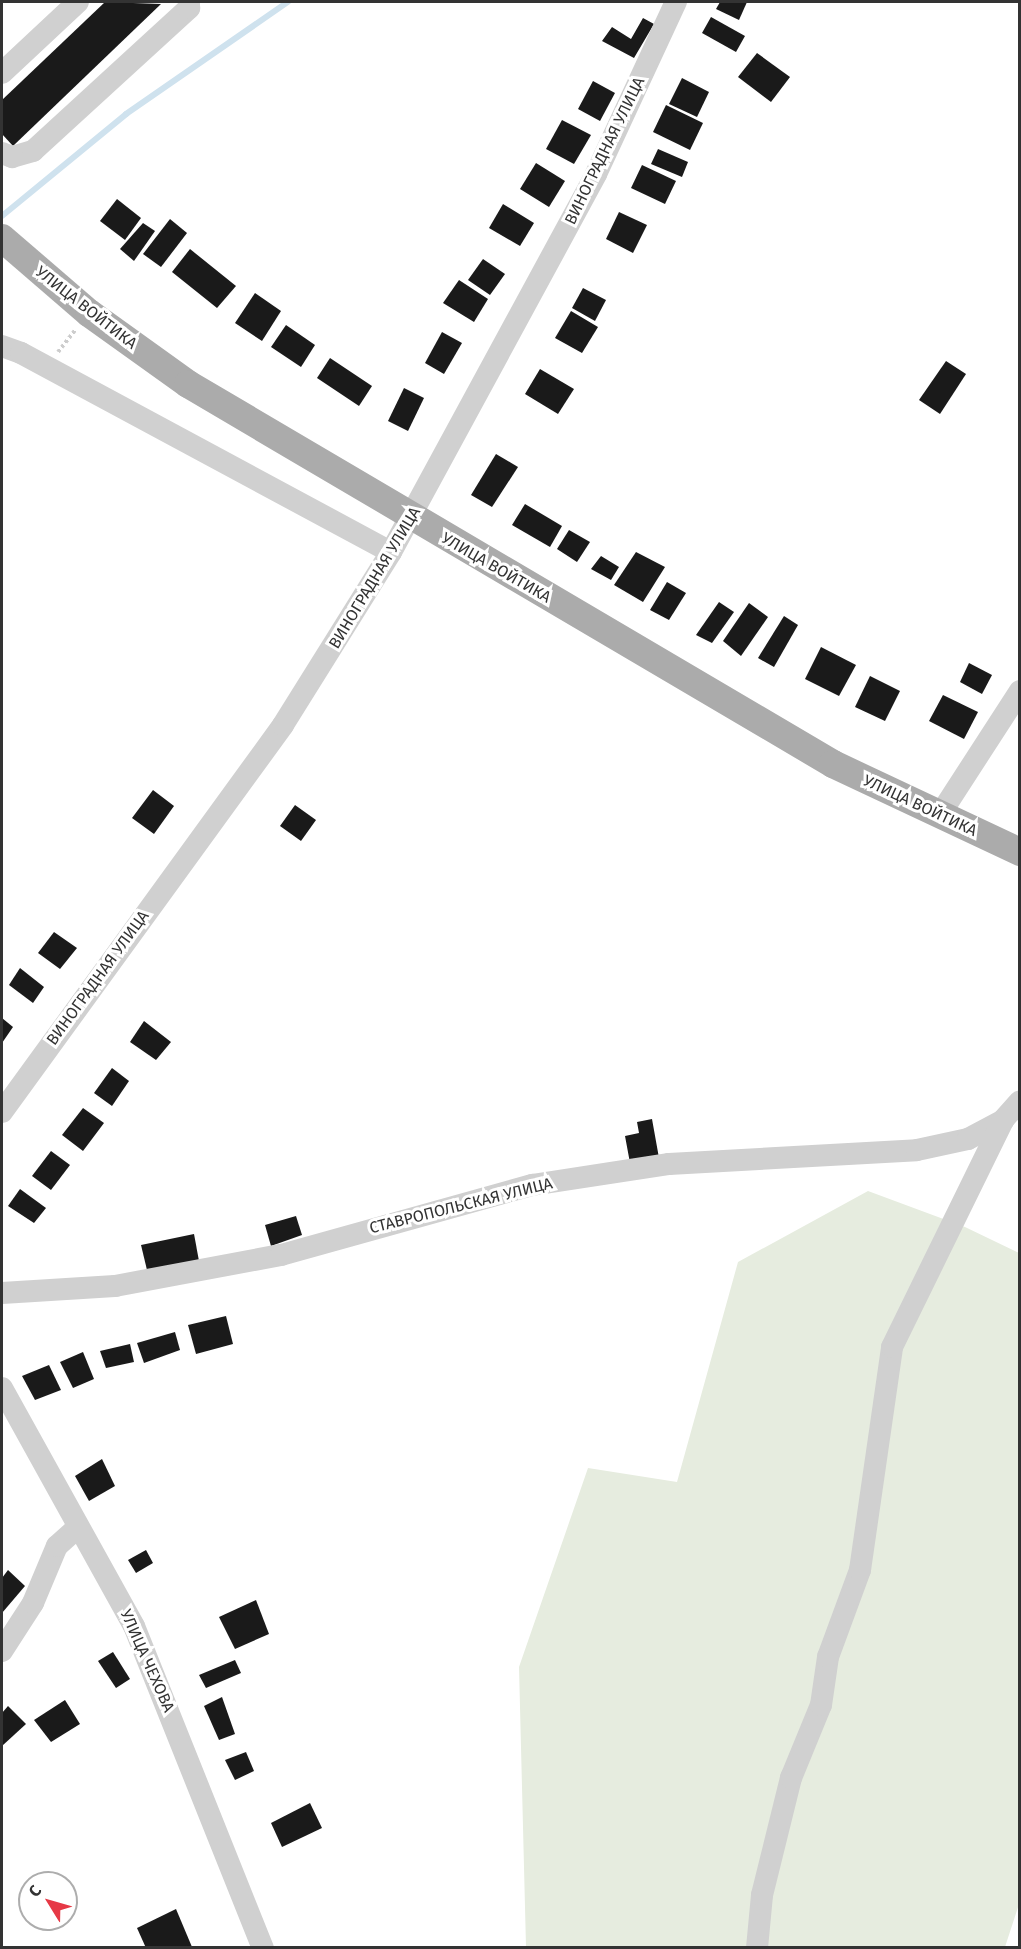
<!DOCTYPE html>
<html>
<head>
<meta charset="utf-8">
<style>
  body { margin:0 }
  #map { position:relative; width:1021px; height:1949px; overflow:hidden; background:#fff; font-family:"Fira Sans",sans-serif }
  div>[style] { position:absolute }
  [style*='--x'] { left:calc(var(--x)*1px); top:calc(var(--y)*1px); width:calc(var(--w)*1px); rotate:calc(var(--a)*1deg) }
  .green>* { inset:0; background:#e6ecdf }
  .stream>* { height:6px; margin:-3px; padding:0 3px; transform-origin:3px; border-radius:3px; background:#cfe2ee }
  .building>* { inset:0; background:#1a1a1a }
  .path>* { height:4px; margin-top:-2px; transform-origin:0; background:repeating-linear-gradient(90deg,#cdcdcd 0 3px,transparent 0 6px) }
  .minor>* { height:22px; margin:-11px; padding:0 11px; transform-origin:11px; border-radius:11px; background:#d0d0d0 }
  .major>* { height:28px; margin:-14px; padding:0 14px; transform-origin:14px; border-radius:14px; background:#ababab }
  span { translate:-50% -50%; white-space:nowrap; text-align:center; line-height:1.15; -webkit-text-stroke:6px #fff; paint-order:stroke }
  .street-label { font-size:16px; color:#333 }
  .frame { position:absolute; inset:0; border:3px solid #333; pointer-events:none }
  .north { position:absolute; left:18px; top:1871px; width:60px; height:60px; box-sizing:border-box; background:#fff; border:2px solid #adadad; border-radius:50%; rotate:307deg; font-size:16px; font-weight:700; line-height:24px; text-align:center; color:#333 }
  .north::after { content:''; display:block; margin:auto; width:21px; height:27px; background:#e63946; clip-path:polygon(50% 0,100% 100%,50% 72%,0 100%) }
</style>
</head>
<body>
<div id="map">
  <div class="green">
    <div style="clip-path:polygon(868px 1191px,965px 1227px,1019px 1253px,1020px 1901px,1005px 1947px,526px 1947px,519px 1667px,588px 1468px,677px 1482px,738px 1262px)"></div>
  </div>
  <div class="stream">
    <div style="--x:2;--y:216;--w:161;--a:-39.4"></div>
    <div style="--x:126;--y:114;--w:197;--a:-34.7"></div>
  </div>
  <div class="building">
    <div style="clip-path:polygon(105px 2px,161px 4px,13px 146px,2px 134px,2px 100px)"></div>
    <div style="clip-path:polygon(720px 2px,747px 2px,739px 20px,716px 9px)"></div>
    <div style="clip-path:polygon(711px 17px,745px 36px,736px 52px,702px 33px)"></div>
    <div style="clip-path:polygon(643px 18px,654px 24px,634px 58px,602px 41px,612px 27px,631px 39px)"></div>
    <div style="clip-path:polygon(757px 53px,790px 77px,771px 102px,738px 77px)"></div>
    <div style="clip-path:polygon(682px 78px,709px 92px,697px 117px,669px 104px)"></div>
    <div style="clip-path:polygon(593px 81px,615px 93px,600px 121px,578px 109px)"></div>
    <div style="clip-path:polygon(666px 105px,703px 123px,690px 150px,653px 132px)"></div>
    <div style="clip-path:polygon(562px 120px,591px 135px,574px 164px,546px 149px)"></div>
    <div style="clip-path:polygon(658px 149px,688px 162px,682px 177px,651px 164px)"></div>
    <div style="clip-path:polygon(536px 163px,565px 181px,549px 207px,520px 189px)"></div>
    <div style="clip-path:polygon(642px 165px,676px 181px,665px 204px,631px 188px)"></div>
    <div style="clip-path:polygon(117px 199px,141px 218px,125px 240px,100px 221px)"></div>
    <div style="clip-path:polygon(503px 204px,534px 223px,520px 246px,489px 228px)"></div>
    <div style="clip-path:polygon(619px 212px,647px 225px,633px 253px,606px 239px)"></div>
    <div style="clip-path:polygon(170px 219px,187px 233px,161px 267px,143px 254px)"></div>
    <div style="clip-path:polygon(143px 223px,155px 231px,134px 261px,120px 249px)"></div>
    <div style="clip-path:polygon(190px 249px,236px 286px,217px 308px,172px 272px)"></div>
    <div style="clip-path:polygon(483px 259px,505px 274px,490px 295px,468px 280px)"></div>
    <div style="clip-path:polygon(459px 280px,488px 299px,474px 322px,443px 303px)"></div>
    <div style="clip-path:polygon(583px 288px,606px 300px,595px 321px,572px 308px)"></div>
    <div style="clip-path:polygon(255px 293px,281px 311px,262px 341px,235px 323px)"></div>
    <div style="clip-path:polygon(571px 311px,598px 327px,582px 353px,555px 338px)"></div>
    <div style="clip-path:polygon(286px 325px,315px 345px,301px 367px,271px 347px)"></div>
    <div style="clip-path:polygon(442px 332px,462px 343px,444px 374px,425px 363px)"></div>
    <div style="clip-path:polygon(330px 358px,372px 386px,359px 406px,317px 378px)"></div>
    <div style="clip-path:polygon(946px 361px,966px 374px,940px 414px,919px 400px)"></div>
    <div style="clip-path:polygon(540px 369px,574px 389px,558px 414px,525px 394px)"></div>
    <div style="clip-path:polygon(404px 388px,424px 398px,408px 431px,388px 421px)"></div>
    <div style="clip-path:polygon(496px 454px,518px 467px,492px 507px,471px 495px)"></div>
    <div style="clip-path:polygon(525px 504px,562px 526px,550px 547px,512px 525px)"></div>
    <div style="clip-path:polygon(569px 530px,590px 542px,577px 562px,557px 549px)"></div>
    <div style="clip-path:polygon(636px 552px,665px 567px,643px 602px,614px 585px)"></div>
    <div style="clip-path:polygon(601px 556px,619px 567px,611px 580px,591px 569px)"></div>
    <div style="clip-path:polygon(667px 582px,686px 593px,669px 620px,650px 610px)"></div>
    <div style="clip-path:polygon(719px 602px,734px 612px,712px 643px,696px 635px)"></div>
    <div style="clip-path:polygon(749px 603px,768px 617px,741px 656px,723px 641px)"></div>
    <div style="clip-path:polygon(784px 616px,798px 625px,774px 667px,758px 658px)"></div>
    <div style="clip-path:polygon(821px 647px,856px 665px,839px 696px,805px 679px)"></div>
    <div style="clip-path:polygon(969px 663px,992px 675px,982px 694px,960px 682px)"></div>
    <div style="clip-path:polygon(870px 676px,900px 691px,885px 721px,855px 707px)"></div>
    <div style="clip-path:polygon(943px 695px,978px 712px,964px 739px,929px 721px)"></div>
    <div style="clip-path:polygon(153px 790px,174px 806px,154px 834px,132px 818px)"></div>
    <div style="clip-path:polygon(295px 805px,316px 820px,301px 841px,280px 826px)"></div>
    <div style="clip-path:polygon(54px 932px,77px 948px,60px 969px,38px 953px)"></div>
    <div style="clip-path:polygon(20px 968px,44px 987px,33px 1003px,9px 985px)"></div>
    <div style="clip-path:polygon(2px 1018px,13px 1027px,2px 1043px)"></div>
    <div style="clip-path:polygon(144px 1021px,171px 1042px,156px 1060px,130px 1042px)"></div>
    <div style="clip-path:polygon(112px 1068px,129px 1081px,112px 1106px,94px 1093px)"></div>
    <div style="clip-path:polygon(83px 1108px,104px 1123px,83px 1151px,62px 1135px)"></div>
    <div style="clip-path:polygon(652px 1119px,659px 1158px,630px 1163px,625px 1136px,639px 1133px,637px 1122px)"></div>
    <div style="clip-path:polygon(51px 1151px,70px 1165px,51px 1190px,32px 1176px)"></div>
    <div style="clip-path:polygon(20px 1189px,46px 1208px,34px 1223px,8px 1206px)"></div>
    <div style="clip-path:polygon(296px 1216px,302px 1235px,271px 1246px,265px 1225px)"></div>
    <div style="clip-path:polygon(194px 1234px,199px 1261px,147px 1270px,141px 1245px)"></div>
    <div style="clip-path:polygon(226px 1316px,233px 1344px,196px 1354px,188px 1325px)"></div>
    <div style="clip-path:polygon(175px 1332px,180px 1350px,144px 1363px,137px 1343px)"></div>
    <div style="clip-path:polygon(130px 1344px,134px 1362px,106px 1368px,100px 1351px)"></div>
    <div style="clip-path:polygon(83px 1352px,94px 1379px,73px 1388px,60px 1362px)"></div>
    <div style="clip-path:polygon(49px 1365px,61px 1390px,35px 1400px,22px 1376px)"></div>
    <div style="clip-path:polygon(102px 1459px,115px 1486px,89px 1501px,75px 1476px)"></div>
    <div style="clip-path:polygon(146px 1550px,153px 1563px,136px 1573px,128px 1560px)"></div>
    <div style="clip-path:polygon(8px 1570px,25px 1586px,2px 1613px,2px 1578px)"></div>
    <div style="clip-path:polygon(256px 1600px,269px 1634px,235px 1649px,219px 1617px)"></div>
    <div style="clip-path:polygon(113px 1652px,130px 1679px,116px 1688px,98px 1661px)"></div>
    <div style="clip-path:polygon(235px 1660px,241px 1673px,206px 1688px,199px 1675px)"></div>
    <div style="clip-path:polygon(222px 1697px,235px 1734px,219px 1740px,204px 1706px)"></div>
    <div style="clip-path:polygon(65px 1700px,80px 1724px,51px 1742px,34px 1720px)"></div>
    <div style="clip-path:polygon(8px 1706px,26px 1724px,2px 1746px,2px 1713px)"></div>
    <div style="clip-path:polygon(246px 1752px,254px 1771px,235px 1780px,225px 1760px)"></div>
    <div style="clip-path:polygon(310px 1803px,322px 1828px,282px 1847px,271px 1823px)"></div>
    <div style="clip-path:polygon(176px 1909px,192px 1947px,146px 1948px,137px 1928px)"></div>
  </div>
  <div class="path">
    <div style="--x:58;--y:352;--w:29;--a:-52"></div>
  </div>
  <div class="minor">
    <div style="--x:2;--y:73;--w:104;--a:-43.1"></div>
    <div style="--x:2;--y:153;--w:11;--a:22"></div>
    <div style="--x:12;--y:157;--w:22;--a:-16"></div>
    <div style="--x:33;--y:151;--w:212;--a:-42.5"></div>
    <div style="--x:189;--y:8;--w:6;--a:-90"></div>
    <div style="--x:2;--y:346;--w:20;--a:20"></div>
    <div style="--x:21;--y:353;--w:420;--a:28.3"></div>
    <div style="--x:939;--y:816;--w:149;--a:-57.1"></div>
    <div style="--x:2;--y:1112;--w:478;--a:-54"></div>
    <div style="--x:283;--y:725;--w:204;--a:-58"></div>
    <div style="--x:391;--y:552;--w:430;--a:-61.5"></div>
    <div style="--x:596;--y:174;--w:190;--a:-65.1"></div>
    <div style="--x:2;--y:1293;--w:113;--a:-3.5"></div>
    <div style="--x:115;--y:1286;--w:169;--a:-10.6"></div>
    <div style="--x:281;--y:1255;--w:261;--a:-15.6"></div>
    <div style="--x:532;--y:1185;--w:139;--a:-8.7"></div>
    <div style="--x:669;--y:1164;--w:248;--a:-3.2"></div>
    <div style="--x:917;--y:1150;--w:52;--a:-12.2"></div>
    <div style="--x:968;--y:1139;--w:40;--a:-28"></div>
    <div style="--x:1003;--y:1120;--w:25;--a:-48"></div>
    <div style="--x:2;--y:1388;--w:272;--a:61"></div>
    <div style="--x:134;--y:1626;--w:347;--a:68.2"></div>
    <div style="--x:2;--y:1651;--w:57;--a:-57.1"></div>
    <div style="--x:33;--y:1603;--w:62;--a:-67.2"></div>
    <div style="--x:57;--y:1546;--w:28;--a:-42"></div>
    <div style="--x:757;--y:1948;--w:53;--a:-84.6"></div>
    <div style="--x:762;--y:1895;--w:121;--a:-76.1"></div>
    <div style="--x:791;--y:1778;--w:79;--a:-67.7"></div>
    <div style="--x:821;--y:1705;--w:49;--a:-81.7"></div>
    <div style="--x:828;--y:1657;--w:93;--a:-69.8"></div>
    <div style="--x:860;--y:1570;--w:225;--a:-81.8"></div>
    <div style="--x:892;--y:1347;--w:253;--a:-63.9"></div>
  </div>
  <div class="major">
    <div style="--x:2;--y:238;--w:115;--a:40.8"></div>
    <div style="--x:89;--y:313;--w:122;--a:35.6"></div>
    <div style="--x:188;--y:384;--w:749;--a:30.5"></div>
    <div style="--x:833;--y:764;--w:207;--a:25.2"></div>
  </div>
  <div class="street-label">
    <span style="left:605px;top:151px;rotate:-64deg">ВИНОГРАДНАЯ УЛИЦА</span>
    <span style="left:86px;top:308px;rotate:38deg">УЛИЦА ВОЙТИКА</span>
    <span style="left:496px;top:568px;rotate:30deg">УЛИЦА ВОЙТИКА</span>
    <span style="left:375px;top:578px;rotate:-59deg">ВИНОГРАДНАЯ УЛИЦА</span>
    <span style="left:920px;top:806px;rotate:25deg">УЛИЦА ВОЙТИКА</span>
    <span style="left:98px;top:978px;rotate:-54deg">ВИНОГРАДНАЯ УЛИЦА</span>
    <span style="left:461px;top:1206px;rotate:-14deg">СТАВРОПОЛЬСКАЯ УЛИЦА</span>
    <span style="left:147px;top:1661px;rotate:66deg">УЛИЦА ЧЕХОВА</span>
  </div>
  <div class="frame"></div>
  <div class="north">С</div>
</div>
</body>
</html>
